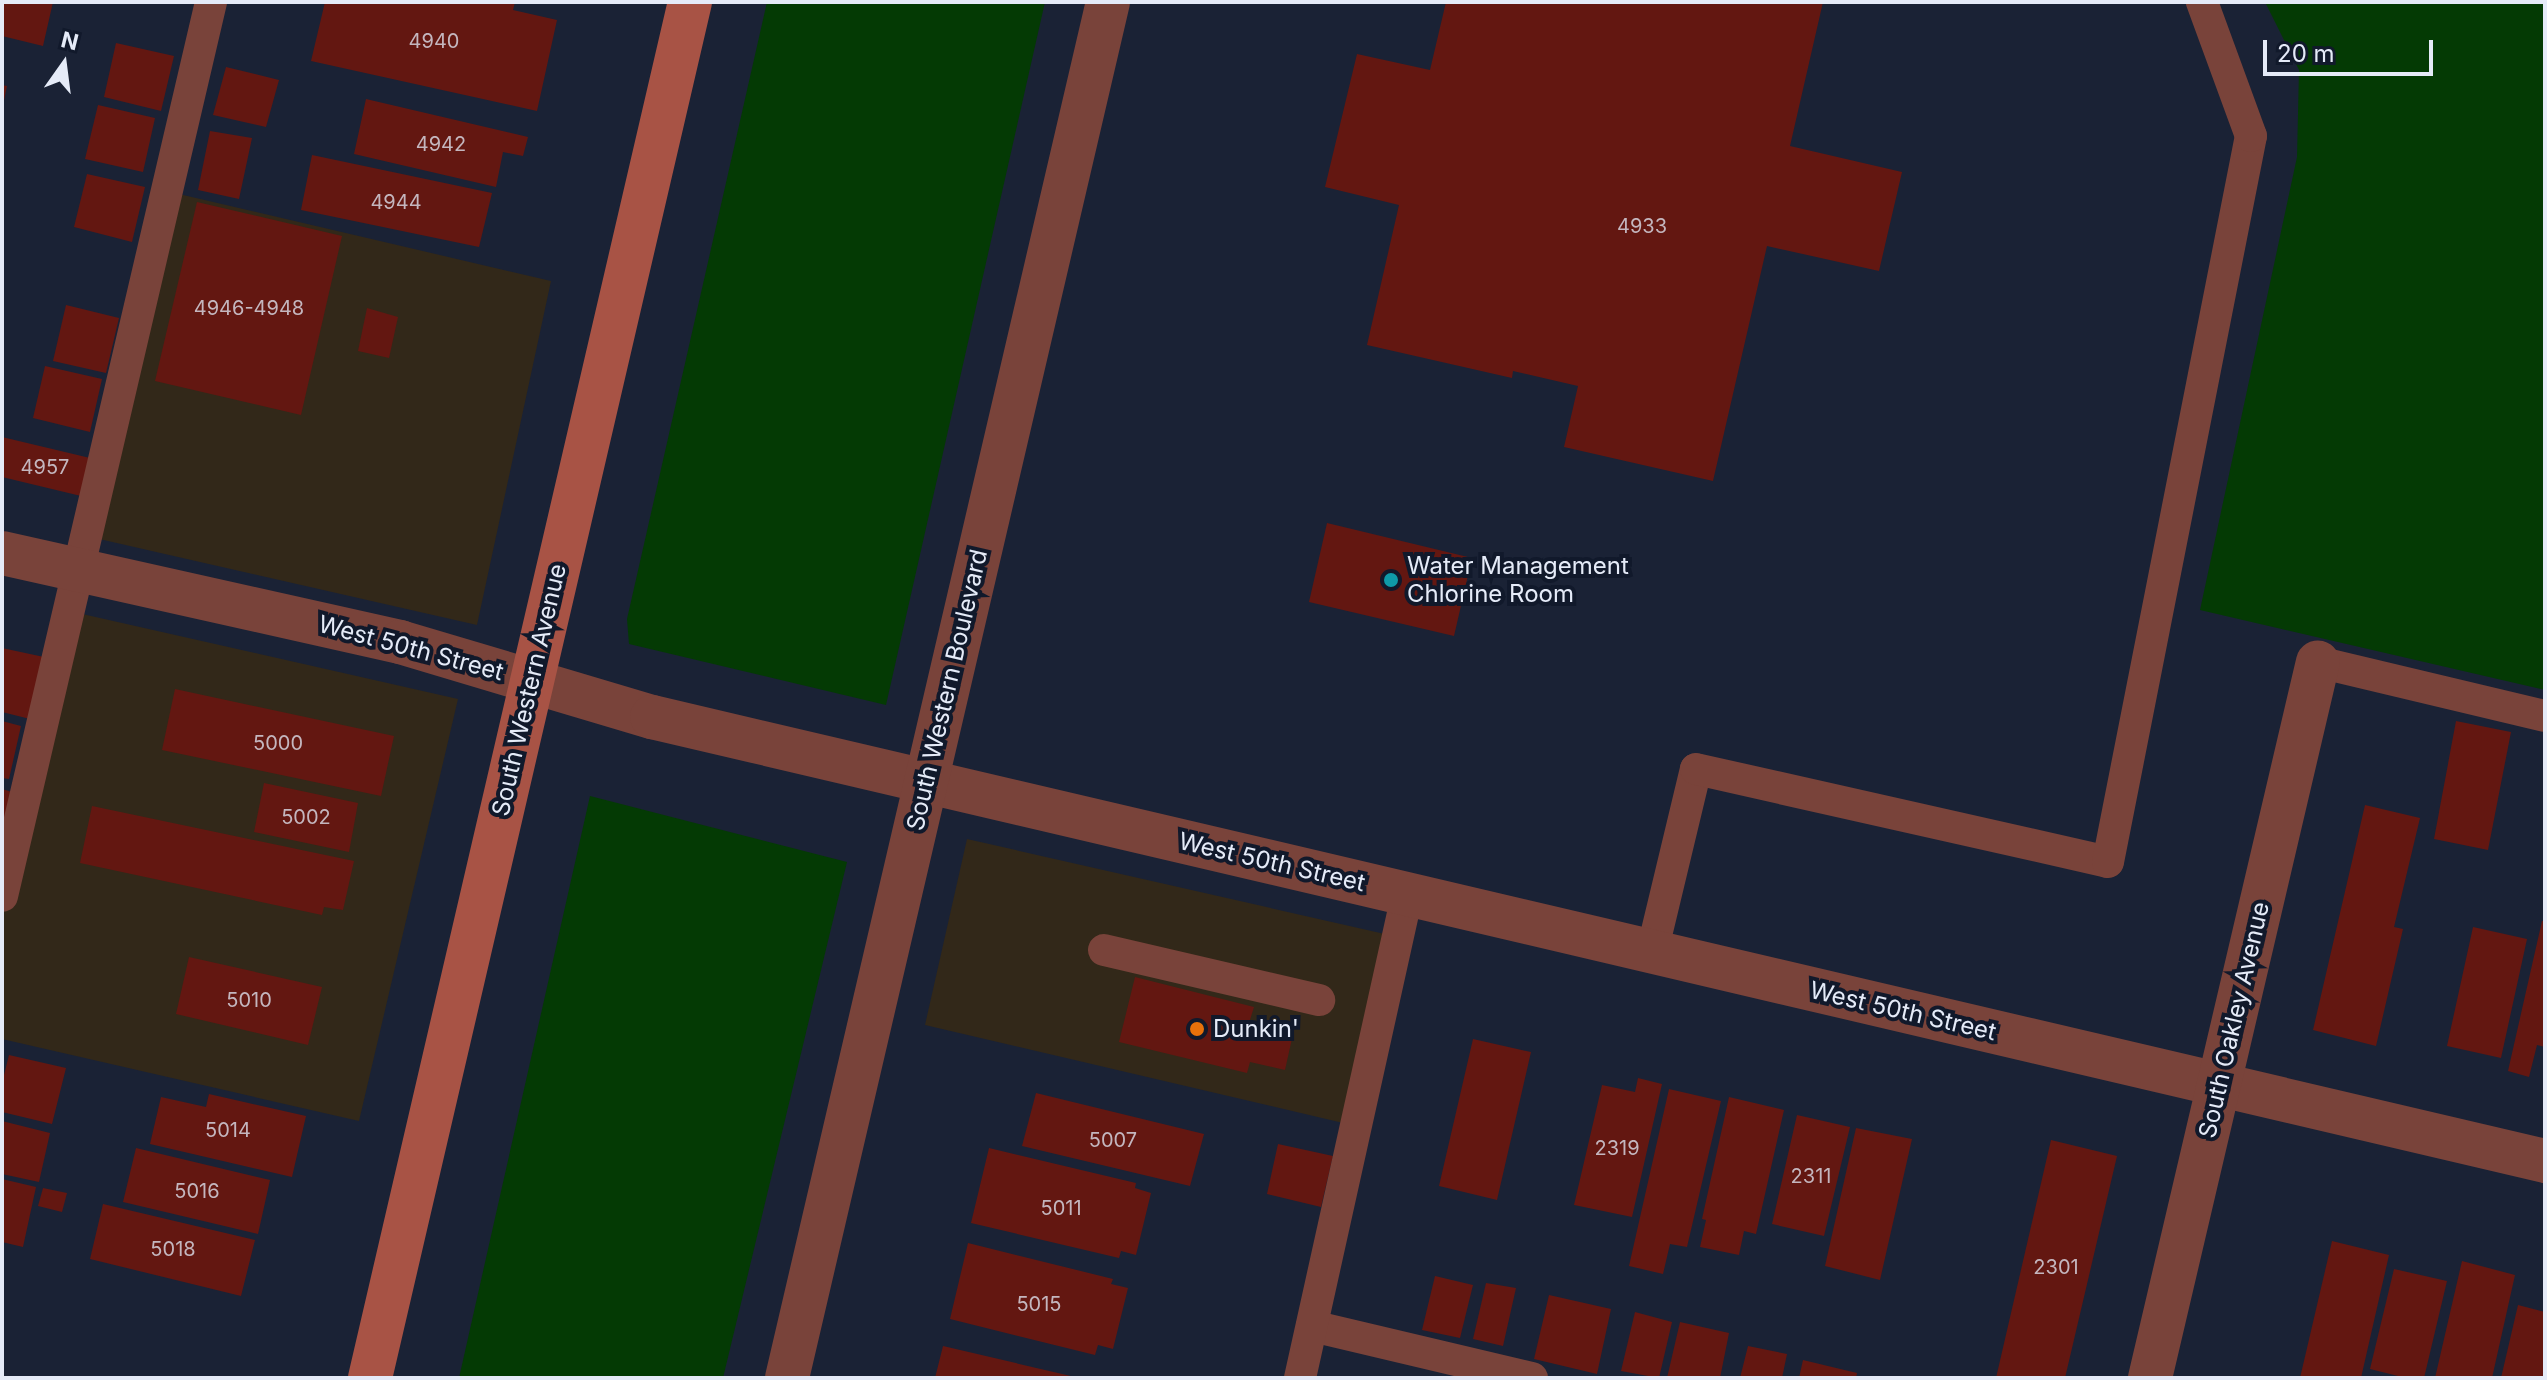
<!DOCTYPE html>
<html>
<head>
<meta charset="utf-8">
<style>
  body { margin:0 }
  #map { position:relative; width:2547px; height:1380px; overflow:hidden; background:#1a2235; font-family:Inter,sans-serif }
  div>[style] { position:absolute }
  [style*='--x'] { left:calc(var(--x)*1px); top:calc(var(--y)*1px); width:calc(var(--w)*1px); rotate:calc(var(--a)*1deg) }
  .commercial>* { inset:0; background:#322819 }
  .green>* { inset:0; background:#043a04 }
  .building>* { inset:0; background:#631711 }
  .service>* { height:32px; margin:-16px; padding:0 16px; transform-origin:16px; border-radius:16px; background:#79433a }
  .minor>* { height:44px; margin:-22px; padding:0 22px; transform-origin:22px; border-radius:22px; background:#79433a }
  .tertiary>* { height:44px; margin:-22px; padding:0 22px; transform-origin:22px; border-radius:22px; background:#79433a }
  .secondary>* { height:44px; margin:-22px; padding:0 22px; transform-origin:22px; border-radius:22px; background:#a85345 }
  .dots>* { width:22px; height:22px; translate:-50% -50%; box-sizing:border-box; border:4px solid #11192b; border-radius:50% }
  span { translate:-50% -50%; white-space:nowrap; text-align:center; line-height:1.15; -webkit-text-stroke:8px #11192b; paint-order:stroke }
  .number-label { font-size:20px; color:#c4b6be }
  .number-label span { -webkit-text-stroke-width:0 }
  .poi-label { font-size:24px; color:#e5ebf8 }
  .left { translate:0 -50%; text-align:left }
  .street-label { font-size:24px; color:#e5ebf8 }
  .frame { position:absolute; inset:0; border:4px solid #e5ebf8; pointer-events:none }
  .north { position:absolute; left:24px; top:24px; width:80px; height:80px; -webkit-text-stroke:6px #11192b; paint-order:stroke; rotate:14deg; font-size:22px; font-weight:700; line-height:32px; text-align:center; color:#e5ebf8 }
  .north::after { content:''; display:block; margin:auto; width:28px; height:36px; background:#e5ebf8; clip-path:polygon(50% 0,100% 100%,50% 72%,0 100%) }
  .scale { position:absolute; left:2263px; top:40px; width:170px; height:36px; box-sizing:border-box; border:4px solid #e5ebf8; border-top:0; padding-left:10px; font-size:24px; line-height:28px; white-space:nowrap; color:#e5ebf8; -webkit-text-stroke:6px #11192b; paint-order:stroke }
</style>
</head>
<body>
<div id="map">
  <div class="commercial">
    <div style="clip-path:polygon(166px 191px,551px 281px,477px 625px,86px 536px)"></div>
    <div style="clip-path:polygon(69px 611px,458px 699px,359px 1121px,2px 1039px,2px 896px)"></div>
    <div style="clip-path:polygon(967px 839px,1398px 937px,1356px 1126px,925px 1025px)"></div>
  </div>
  <div class="green">
    <div style="clip-path:polygon(767px 2px,1045px 2px,886px 705px,629px 644px,627px 619px)"></div>
    <div style="clip-path:polygon(2265px 2px,2545px 2px,2545px 690px,2200px 610px,2297px 157px,2299px 70px)"></div>
    <div style="clip-path:polygon(590px 796px,847px 862px,723px 1378px,459px 1378px)"></div>
  </div>
  <div class="building">
    <div style="clip-path:polygon(2px 2px,53px 2px,43px 46px,2px 36px)"></div>
    <div style="clip-path:polygon(325px 2px,515px 2px,513px 10px,557px 20px,537px 111px,311px 61px)"></div>
    <div style="clip-path:polygon(1446px 2px,1823px 2px,1790px 146px,1902px 172px,1879px 271px,1767px 246px,1713px 481px,1564px 447px,1578px 386px,1513px 371px,1512px 378px,1367px 345px,1399px 205px,1325px 187px,1357px 54px,1430px 70px)"></div>
    <div style="clip-path:polygon(116px 43px,174px 56px,161px 111px,104px 97px)"></div>
    <div style="clip-path:polygon(226px 67px,279px 80px,266px 127px,213px 115px)"></div>
    <div style="clip-path:polygon(2px 85px,7px 86px,3px 105px,2px 105px)"></div>
    <div style="clip-path:polygon(366px 99px,528px 137px,523px 156px,503px 152px,496px 187px,354px 154px)"></div>
    <div style="clip-path:polygon(98px 105px,155px 118px,143px 172px,85px 159px)"></div>
    <div style="clip-path:polygon(210px 131px,252px 138px,239px 199px,198px 190px)"></div>
    <div style="clip-path:polygon(312px 155px,492px 193px,479px 247px,301px 210px)"></div>
    <div style="clip-path:polygon(87px 174px,145px 187px,132px 242px,74px 227px)"></div>
    <div style="clip-path:polygon(197px 202px,342px 236px,301px 415px,155px 381px)"></div>
    <div style="clip-path:polygon(66px 305px,119px 318px,106px 373px,53px 361px)"></div>
    <div style="clip-path:polygon(367px 308px,398px 317px,389px 358px,358px 351px)"></div>
    <div style="clip-path:polygon(45px 366px,102px 379px,90px 432px,33px 418px)"></div>
    <div style="clip-path:polygon(2px 437px,90px 458px,81px 496px,2px 477px)"></div>
    <div style="clip-path:polygon(1327px 523px,1472px 558px,1454px 636px,1309px 602px)"></div>
    <div style="clip-path:polygon(2px 648px,44px 657px,30px 719px,2px 712px)"></div>
    <div style="clip-path:polygon(175px 689px,394px 736px,381px 796px,162px 750px)"></div>
    <div style="clip-path:polygon(2px 721px,21px 726px,9px 779px,2px 778px)"></div>
    <div style="clip-path:polygon(2456px 721px,2511px 732px,2488px 850px,2434px 839px)"></div>
    <div style="clip-path:polygon(264px 783px,358px 803px,349px 852px,254px 832px)"></div>
    <div style="clip-path:polygon(2px 789px,12px 792px,2px 830px)"></div>
    <div style="clip-path:polygon(2365px 805px,2420px 818px,2394px 927px,2403px 929px,2376px 1046px,2313px 1030px)"></div>
    <div style="clip-path:polygon(92px 806px,354px 861px,343px 910px,324px 907px,322px 915px,80px 863px)"></div>
    <div style="clip-path:polygon(2542px 921px,2545px 921px,2545px 1047px,2537px 1045px,2529px 1077px,2508px 1071px)"></div>
    <div style="clip-path:polygon(2473px 927px,2527px 939px,2501px 1058px,2447px 1046px)"></div>
    <div style="clip-path:polygon(189px 957px,322px 987px,308px 1045px,176px 1014px)"></div>
    <div style="clip-path:polygon(1135px 977px,1254px 1007px,1249px 1023px,1293px 1034px,1285px 1070px,1250px 1062px,1247px 1073px,1119px 1042px)"></div>
    <div style="clip-path:polygon(1473px 1039px,1531px 1052px,1497px 1200px,1439px 1186px)"></div>
    <div style="clip-path:polygon(9px 1055px,66px 1068px,52px 1124px,2px 1112px,2px 1083px)"></div>
    <div style="clip-path:polygon(1638px 1078px,1662px 1084px,1632px 1217px,1574px 1205px,1602px 1085px,1635px 1092px)"></div>
    <div style="clip-path:polygon(1669px 1089px,1721px 1101px,1687px 1247px,1670px 1244px,1663px 1274px,1629px 1266px)"></div>
    <div style="clip-path:polygon(1036px 1093px,1204px 1134px,1190px 1186px,1022px 1146px)"></div>
    <div style="clip-path:polygon(209px 1094px,306px 1116px,292px 1177px,150px 1144px,161px 1097px,206px 1107px)"></div>
    <div style="clip-path:polygon(1729px 1097px,1784px 1110px,1756px 1234px,1744px 1231px,1739px 1255px,1700px 1247px,1706px 1220px,1702px 1219px)"></div>
    <div style="clip-path:polygon(1797px 1115px,1850px 1127px,1824px 1236px,1772px 1224px)"></div>
    <div style="clip-path:polygon(2px 1121px,50px 1133px,39px 1182px,2px 1174px)"></div>
    <div style="clip-path:polygon(1856px 1128px,1912px 1139px,1880px 1280px,1825px 1266px)"></div>
    <div style="clip-path:polygon(2051px 1140px,2117px 1156px,2065px 1378px,1996px 1378px)"></div>
    <div style="clip-path:polygon(1278px 1144px,1333px 1156px,1321px 1207px,1267px 1194px)"></div>
    <div style="clip-path:polygon(136px 1148px,270px 1180px,258px 1234px,123px 1202px)"></div>
    <div style="clip-path:polygon(989px 1148px,1136px 1183px,1135px 1188px,1151px 1193px,1136px 1255px,1121px 1251px,1119px 1258px,971px 1223px)"></div>
    <div style="clip-path:polygon(2px 1179px,36px 1187px,23px 1247px,2px 1242px)"></div>
    <div style="clip-path:polygon(43px 1188px,67px 1193px,62px 1212px,38px 1206px)"></div>
    <div style="clip-path:polygon(103px 1204px,255px 1240px,241px 1296px,90px 1259px)"></div>
    <div style="clip-path:polygon(2332px 1241px,2389px 1255px,2361px 1378px,2300px 1378px)"></div>
    <div style="clip-path:polygon(968px 1243px,1113px 1279px,1111px 1284px,1128px 1288px,1113px 1349px,1098px 1345px,1095px 1355px,950px 1319px)"></div>
    <div style="clip-path:polygon(2462px 1261px,2515px 1275px,2492px 1378px,2435px 1378px)"></div>
    <div style="clip-path:polygon(2394px 1269px,2447px 1281px,2424px 1378px,2406px 1378px,2370px 1369px)"></div>
    <div style="clip-path:polygon(1435px 1276px,1473px 1285px,1460px 1338px,1422px 1330px)"></div>
    <div style="clip-path:polygon(1486px 1283px,1516px 1288px,1503px 1346px,1473px 1339px)"></div>
    <div style="clip-path:polygon(1549px 1295px,1611px 1309px,1597px 1374px,1534px 1359px)"></div>
    <div style="clip-path:polygon(2518px 1305px,2545px 1312px,2545px 1378px,2501px 1378px)"></div>
    <div style="clip-path:polygon(1635px 1312px,1672px 1322px,1659px 1378px,1621px 1371px)"></div>
    <div style="clip-path:polygon(1680px 1322px,1729px 1333px,1720px 1378px,1667px 1378px)"></div>
    <div style="clip-path:polygon(943px 1346px,1075px 1377px,1075px 1378px,935px 1378px)"></div>
    <div style="clip-path:polygon(1748px 1346px,1787px 1354px,1782px 1378px,1740px 1378px)"></div>
    <div style="clip-path:polygon(1803px 1360px,1857px 1373px,1856px 1378px,1799px 1378px)"></div>
  </div>
  <div class="service">
    <div style="--x:2318;--y:662;--w:233;--a:13.4"></div>
    <div style="--x:2;--y:896;--w:918;--a:-76.84"></div>
    <div style="--x:1104;--y:950;--w:221;--a:13.1"></div>
    <div style="--x:1652;--y:952;--w:188;--a:-76.5"></div>
    <div style="--x:1696;--y:769;--w:422;--a:12.7"></div>
    <div style="--x:2108;--y:862;--w:740;--a:-78.86"></div>
    <div style="--x:2251;--y:136;--w:143;--a:-110.1"></div>
    <div style="--x:1312;--y:1326;--w:226;--a:13.3"></div>
    <div style="--x:1300;--y:1378;--w:496;--a:-77.5"></div>
  </div>
  <div class="minor">
    <div style="--x:2;--y:553;--w:408;--a:12.6"></div>
    <div style="--x:400;--y:642;--w:263;--a:16.6"></div>
    <div style="--x:652;--y:717;--w:1944;--a:13.2"></div>
    <div style="--x:2150;--y:1378;--w:735;--a:-76.8"></div>
  </div>
  <div class="tertiary">
    <div style="--x:787;--y:1378;--w:1413;--a:-76.87"></div>
  </div>
  <div class="secondary">
    <div style="--x:370;--y:1378;--w:1413;--a:-76.91"></div>
  </div>
  <div class="dots">
    <div style="left:1391px;top:580px;background:#0f9aa8"></div>
    <div style="left:1197px;top:1029px;background:#e8710a"></div>
  </div>
  <div class="number-label">
    <span style="left:434px;top:41px">4940</span>
    <span style="left:441px;top:144px">4942</span>
    <span style="left:396px;top:202px">4944</span>
    <span style="left:1642px;top:226px">4933</span>
    <span style="left:249px;top:308px">4946-4948</span>
    <span style="left:45px;top:467px">4957</span>
    <span style="left:278px;top:743px">5000</span>
    <span style="left:306px;top:817px">5002</span>
    <span style="left:249px;top:1000px">5010</span>
    <span style="left:228px;top:1130px">5014</span>
    <span style="left:1113px;top:1140px">5007</span>
    <span style="left:1617px;top:1148px">2319</span>
    <span style="left:1811px;top:1176px">2311</span>
    <span style="left:197px;top:1191px">5016</span>
    <span style="left:1061px;top:1208px">5011</span>
    <span style="left:173px;top:1249px">5018</span>
    <span style="left:2056px;top:1267px">2301</span>
    <span style="left:1039px;top:1304px">5015</span>
  </div>
  <div class="poi-label">
    <span class="left" style="left:1407px;top:580px">Water Management<br>Chlorine Room</span>
    <span class="left" style="left:1213px;top:1029px">Dunkin'</span>
  </div>
  <div class="street-label">
    <span style="left:411px;top:648px;rotate:15deg">West 50th Street</span>
    <span style="left:529px;top:690px;rotate:-77deg">South Western Avenue</span>
    <span style="left:947px;top:690px;rotate:-77deg">South Western Boulevard</span>
    <span style="left:1272px;top:862px;rotate:13deg">West 50th Street</span>
    <span style="left:1903px;top:1011px;rotate:13deg">West 50th Street</span>
    <span style="left:2234px;top:1020px;rotate:-77deg">South Oakley Avenue</span>
  </div>
  <div class="frame"></div>
  <div class="north">N</div>
  <div class="scale">20 m</div>
</div>
</body>
</html>
